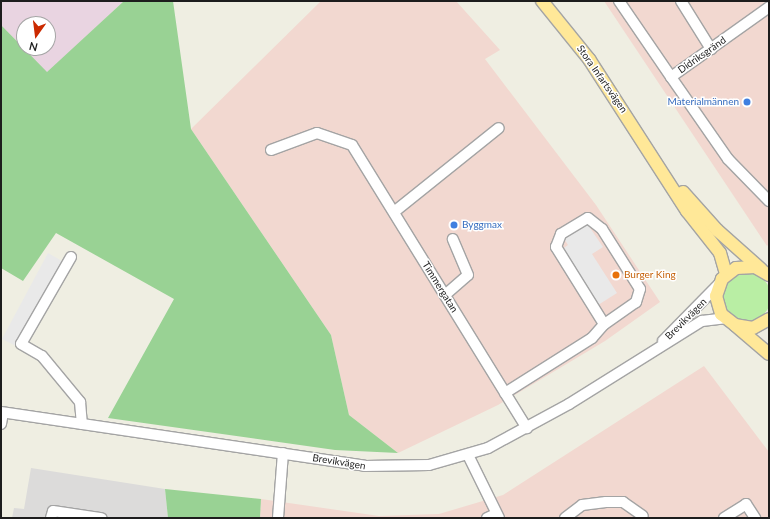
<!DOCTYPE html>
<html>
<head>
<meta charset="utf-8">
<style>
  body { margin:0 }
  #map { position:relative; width:770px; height:519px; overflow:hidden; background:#efeee2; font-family:Lato,sans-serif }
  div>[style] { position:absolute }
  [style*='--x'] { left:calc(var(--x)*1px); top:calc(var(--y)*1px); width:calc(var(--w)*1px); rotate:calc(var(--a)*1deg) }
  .residential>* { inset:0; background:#dcdbda }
  .commercial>* { inset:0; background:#f2d8d0 }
  .industrial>* { inset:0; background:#e9d4e1 }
  .grass>* { inset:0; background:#b9eea4 }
  .round { border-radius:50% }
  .forest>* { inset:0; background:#99d294 }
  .parking>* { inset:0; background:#e9e9e9 }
  .roads { filter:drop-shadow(1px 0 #a4a4a4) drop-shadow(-1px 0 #a4a4a4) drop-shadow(0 1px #a4a4a4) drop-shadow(0 -1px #a4a4a4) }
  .minor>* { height:10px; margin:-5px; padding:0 5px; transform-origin:5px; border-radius:5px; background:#fff }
  .major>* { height:12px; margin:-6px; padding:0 6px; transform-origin:6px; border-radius:6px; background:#ffe898 }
  .dots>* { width:11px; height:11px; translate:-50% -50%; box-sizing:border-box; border:2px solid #fff; border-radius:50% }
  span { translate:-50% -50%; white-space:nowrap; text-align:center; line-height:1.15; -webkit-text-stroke:3px #fff; paint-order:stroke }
  .street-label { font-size:10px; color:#1d1d1d }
  .shop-label { font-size:10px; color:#366cbe }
  .right { translate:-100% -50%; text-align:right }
  .left { translate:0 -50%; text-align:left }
  .food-label { font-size:10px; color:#c56008 }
  .frame { position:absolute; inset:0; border:2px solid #1d1d1d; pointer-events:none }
  .north { position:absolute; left:16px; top:16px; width:40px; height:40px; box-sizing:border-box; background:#fff; border:1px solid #a5a5a5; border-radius:50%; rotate:194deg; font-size:11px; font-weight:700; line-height:16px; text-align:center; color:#1d1d1d }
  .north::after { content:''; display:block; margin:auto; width:14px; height:18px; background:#cb2a00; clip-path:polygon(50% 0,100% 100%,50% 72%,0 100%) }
</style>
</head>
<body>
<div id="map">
  <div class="residential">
    <div style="clip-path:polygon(31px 468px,165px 489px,168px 518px,12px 518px,14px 508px,24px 509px)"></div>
  </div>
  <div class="commercial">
    <div style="clip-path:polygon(321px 1px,456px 1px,500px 50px,485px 59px,596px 205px,660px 302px,605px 341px,498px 405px,398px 453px,349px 415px,331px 335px,191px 129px)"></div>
    <div style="clip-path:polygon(604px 1px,769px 1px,769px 244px,767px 246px)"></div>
    <div style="clip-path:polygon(704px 366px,769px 452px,769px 518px,260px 518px,261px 499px,379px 516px,439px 514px,503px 495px)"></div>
  </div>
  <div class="industrial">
    <div style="clip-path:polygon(evenodd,1px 1px,124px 1px,47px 73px,1px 25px,1px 1px,24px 24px,48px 24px,48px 48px,24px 48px,24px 24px)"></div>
  </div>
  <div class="grass">
    <div class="round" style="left:723px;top:273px;width:48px;height:48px"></div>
  </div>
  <div class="forest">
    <div style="clip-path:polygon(124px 1px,173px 1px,191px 129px,331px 335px,349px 415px,398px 453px,335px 450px,108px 418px,174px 299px,56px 233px,23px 281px,1px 268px,1px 25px,47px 72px)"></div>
    <div style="clip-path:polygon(165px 489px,261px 499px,260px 518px,168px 518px)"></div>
  </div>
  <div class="parking">
    <div style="clip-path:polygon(586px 222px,603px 247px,592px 254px,617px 293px,598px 305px,561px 250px,568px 245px,563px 237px)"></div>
    <div style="clip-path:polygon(48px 253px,62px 261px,16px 346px,2px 339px)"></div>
  </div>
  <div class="roads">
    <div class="minor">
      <div style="--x:619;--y:1;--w:92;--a:55.6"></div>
      <div style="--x:671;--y:77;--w:120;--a:-35.5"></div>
      <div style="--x:681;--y:1;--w:57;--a:58"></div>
      <div style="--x:671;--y:77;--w:100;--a:55.2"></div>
      <div style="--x:728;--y:159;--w:59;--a:45.7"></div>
      <div style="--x:271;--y:150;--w:49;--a:-20.3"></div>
      <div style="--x:317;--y:133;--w:37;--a:19"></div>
      <div style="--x:352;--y:145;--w:333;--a:58.3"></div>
      <div style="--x:394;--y:212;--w:134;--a:-38.7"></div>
      <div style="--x:71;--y:257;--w:100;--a:119.9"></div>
      <div style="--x:21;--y:344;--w:24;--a:30"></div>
      <div style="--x:42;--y:356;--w:60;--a:50.4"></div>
      <div style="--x:80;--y:402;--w:22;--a:85"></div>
      <div style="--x:445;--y:295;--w:30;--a:-41"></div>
      <div style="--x:468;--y:275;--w:39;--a:-113"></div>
      <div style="--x:663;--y:341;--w:80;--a:-45.5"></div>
      <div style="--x:505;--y:393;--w:103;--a:-32.3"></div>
      <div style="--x:592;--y:338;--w:18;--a:-49"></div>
      <div style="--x:604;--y:324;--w:91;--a:-121.9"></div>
      <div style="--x:556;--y:247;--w:14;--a:-69"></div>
      <div style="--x:561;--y:234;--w:31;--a:-31"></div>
      <div style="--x:588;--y:218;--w:18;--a:38"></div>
      <div style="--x:602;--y:229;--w:71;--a:57.7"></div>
      <div style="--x:640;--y:289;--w:14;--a:107"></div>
      <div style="--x:636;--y:302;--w:39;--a:145"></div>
      <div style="--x:1;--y:412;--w:368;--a:8.4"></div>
      <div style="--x:365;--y:466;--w:64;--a:-0.9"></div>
      <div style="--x:429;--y:465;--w:61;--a:-16.1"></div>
      <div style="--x:488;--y:448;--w:92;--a:-28.5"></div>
      <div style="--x:569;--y:404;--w:157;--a:-32"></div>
      <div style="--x:702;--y:321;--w:23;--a:-7"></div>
      <div style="--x:1;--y:424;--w:11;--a:-80"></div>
      <div style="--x:468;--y:455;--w:70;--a:63.8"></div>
      <div style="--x:51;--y:518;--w:7;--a:-74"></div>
      <div style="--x:53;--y:511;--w:49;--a:8.3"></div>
      <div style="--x:278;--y:518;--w:65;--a:-85.6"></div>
      <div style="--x:487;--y:518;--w:10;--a:-24"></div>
      <div style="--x:565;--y:518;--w:21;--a:-37"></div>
      <div style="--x:582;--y:505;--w:24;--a:-7"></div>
      <div style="--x:606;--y:502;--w:17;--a:0"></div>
      <div style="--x:623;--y:502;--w:24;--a:35"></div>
      <div style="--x:724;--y:518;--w:26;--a:-32"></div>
      <div style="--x:746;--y:504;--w:17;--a:57"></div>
    </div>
    <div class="major">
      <div style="--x:542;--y:1;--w:75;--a:51"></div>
      <div style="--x:589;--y:59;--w:181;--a:57.2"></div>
      <div style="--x:687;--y:211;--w:53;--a:51.8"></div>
      <div style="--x:720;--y:253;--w:22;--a:74"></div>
      <div style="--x:683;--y:192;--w:51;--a:48.2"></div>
      <div style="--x:717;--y:230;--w:59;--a:41.6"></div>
      <div style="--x:769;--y:275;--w:16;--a:-150"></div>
      <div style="--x:755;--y:267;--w:19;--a:177"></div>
      <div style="--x:736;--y:268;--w:18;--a:142"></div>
      <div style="--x:722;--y:279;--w:18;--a:109"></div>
      <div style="--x:716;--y:296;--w:19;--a:74"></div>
      <div style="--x:721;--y:314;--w:18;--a:38"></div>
      <div style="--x:735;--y:325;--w:18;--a:9"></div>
      <div style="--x:753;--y:328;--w:18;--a:-29"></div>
      <div style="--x:736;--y:326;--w:43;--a:40.3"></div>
    </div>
  </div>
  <div class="dots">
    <div style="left:747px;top:102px;background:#3f7fe0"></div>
    <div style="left:454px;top:225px;background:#3f7fe0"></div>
    <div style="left:616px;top:275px;background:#e8710a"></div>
  </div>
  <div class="street-label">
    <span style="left:702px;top:55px;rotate:-35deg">Didriksgränd</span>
    <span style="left:602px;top:79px;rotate:55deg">Stora Infartsvägen</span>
    <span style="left:440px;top:287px;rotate:58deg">Timmergatan</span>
    <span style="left:686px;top:319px;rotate:-45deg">Brevikvägen</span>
    <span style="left:339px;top:462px;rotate:9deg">Brevikvägen</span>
  </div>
  <div class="shop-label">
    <span class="right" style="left:739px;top:102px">Materialmännen</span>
    <span class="left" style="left:462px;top:225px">Byggmax</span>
  </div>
  <div class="food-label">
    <span class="left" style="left:624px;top:275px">Burger King</span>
  </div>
  <div class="frame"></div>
  <div class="north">N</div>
</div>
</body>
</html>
